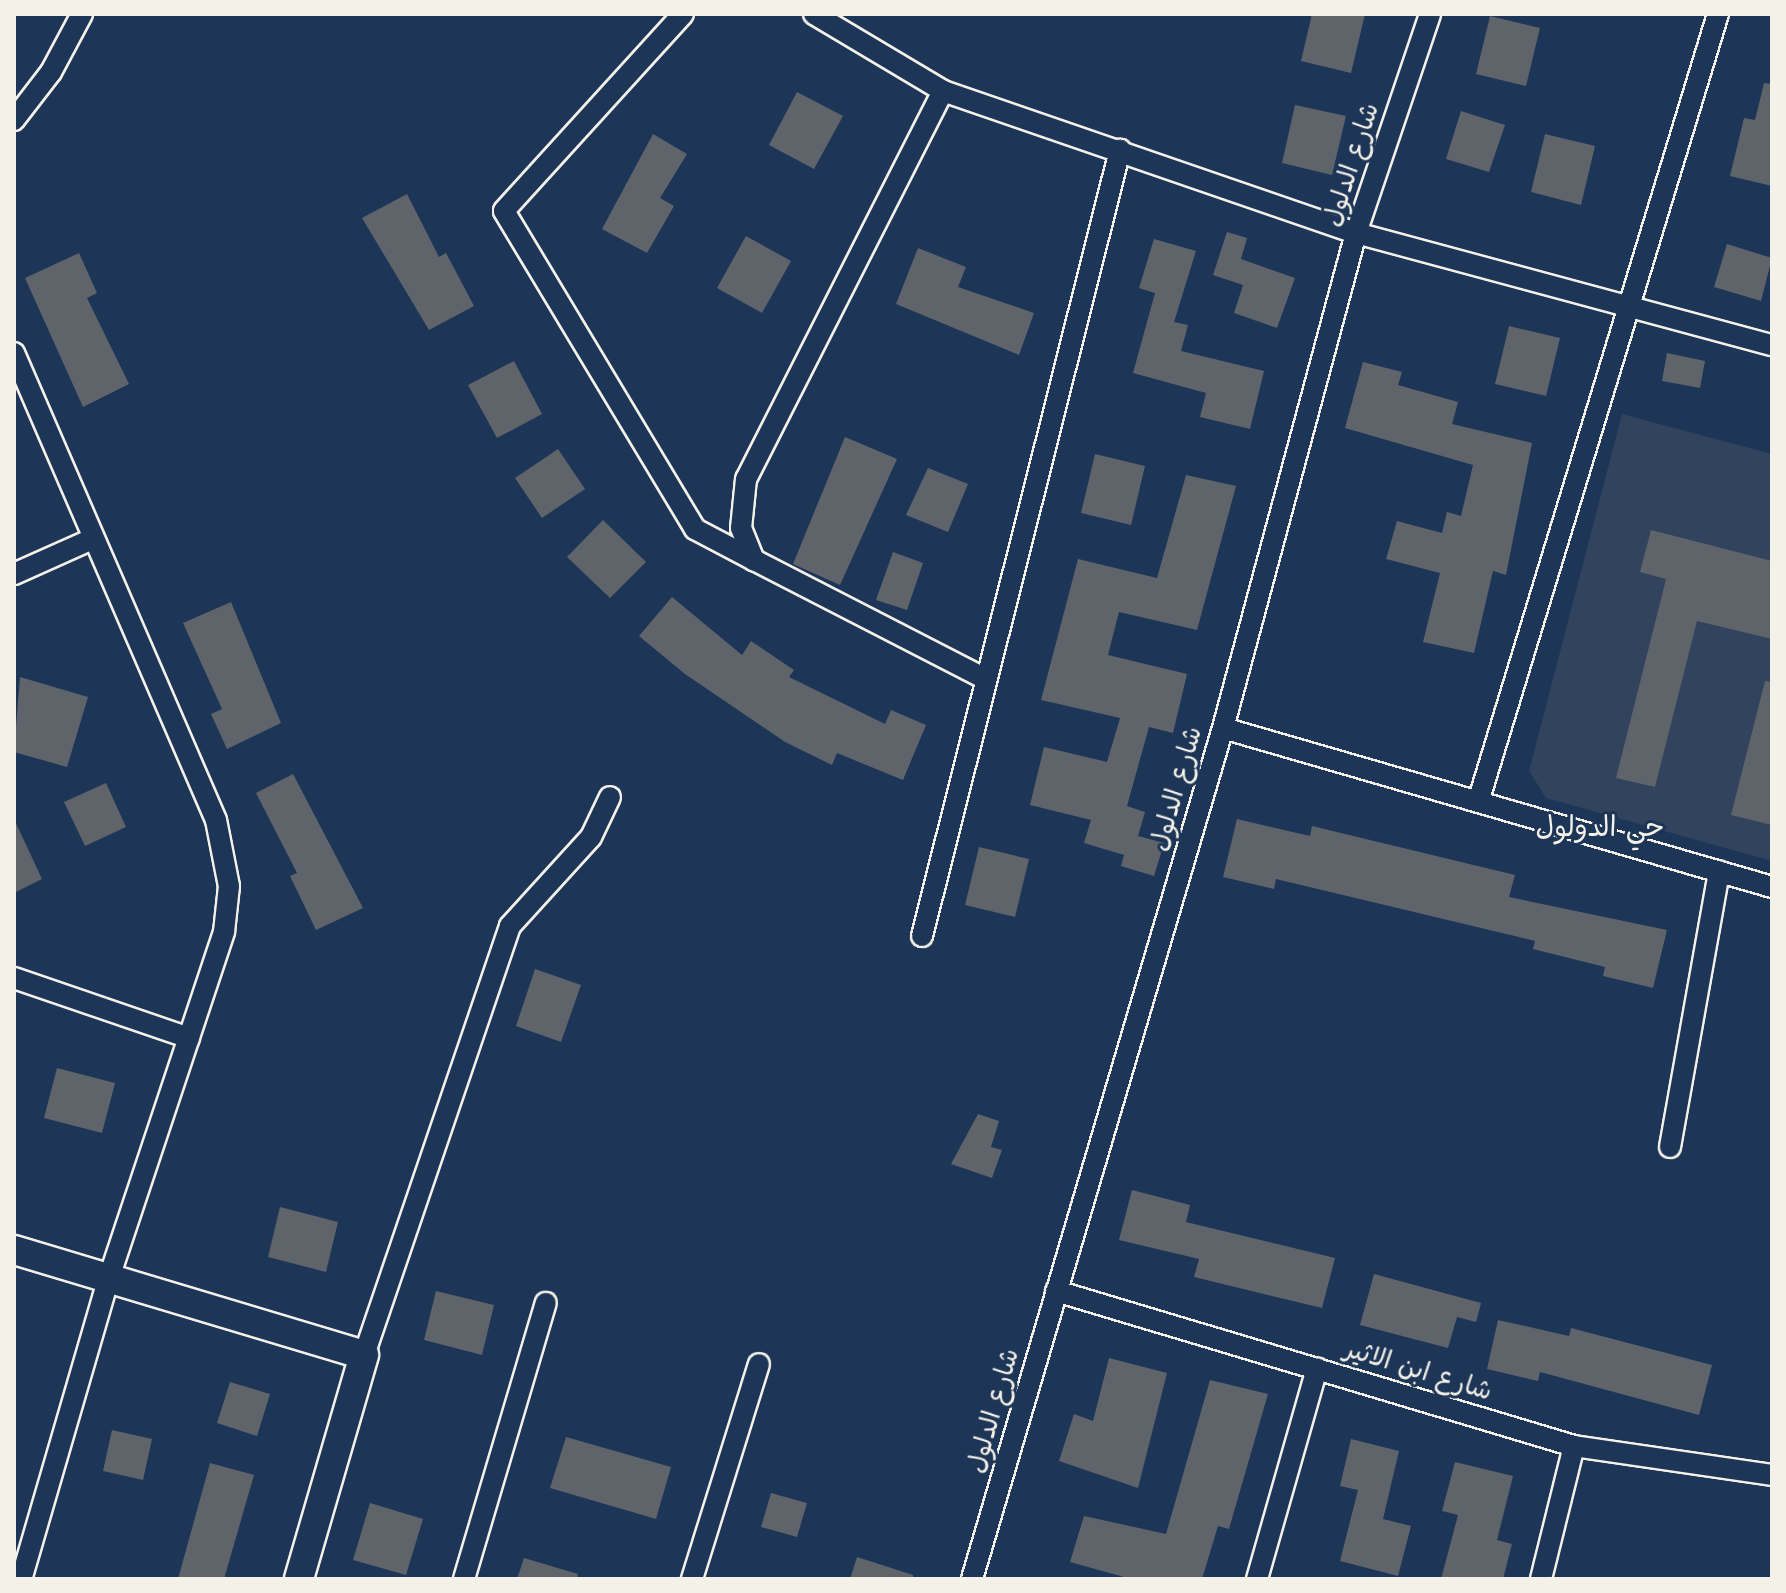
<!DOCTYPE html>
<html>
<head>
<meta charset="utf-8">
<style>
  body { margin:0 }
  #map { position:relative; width:1786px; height:1593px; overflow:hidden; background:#1d3557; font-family:"Comic Neue","Playpen Sans Arabic",sans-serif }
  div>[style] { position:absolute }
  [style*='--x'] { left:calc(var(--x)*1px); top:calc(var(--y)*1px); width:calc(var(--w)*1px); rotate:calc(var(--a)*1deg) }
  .built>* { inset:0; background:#31435d }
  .building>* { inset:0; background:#5f646a }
  .roads { filter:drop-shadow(2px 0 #f4f1e8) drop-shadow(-2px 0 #f4f1e8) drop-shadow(0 2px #f4f1e8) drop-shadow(0 -2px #f4f1e8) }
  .street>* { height:20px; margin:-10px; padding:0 10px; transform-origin:10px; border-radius:10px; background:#1d3557 }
  .secondary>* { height:28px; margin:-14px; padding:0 14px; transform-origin:14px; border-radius:14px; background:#1d3557 }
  span { translate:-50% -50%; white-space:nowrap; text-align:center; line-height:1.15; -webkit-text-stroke:6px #1d3557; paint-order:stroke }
  .street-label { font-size:26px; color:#f4f1e8 }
  .neighbourhood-label { font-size:28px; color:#f4f1e8 }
  .frame { position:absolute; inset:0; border:16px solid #f4f1e8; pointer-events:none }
</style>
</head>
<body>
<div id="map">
  <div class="built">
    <div style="clip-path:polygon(1622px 414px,1772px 454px,1772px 861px,1546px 798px,1529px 771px)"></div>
  </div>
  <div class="building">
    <div style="clip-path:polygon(1312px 14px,1365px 14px,1351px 73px,1301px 61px)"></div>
    <div style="clip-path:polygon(1490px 16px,1540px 28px,1526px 86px,1476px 74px)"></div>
    <div style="clip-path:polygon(1764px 83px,1772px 84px,1772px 186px,1730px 176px,1744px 118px,1755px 120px)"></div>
    <div style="clip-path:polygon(797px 92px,843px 116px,814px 169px,769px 145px)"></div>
    <div style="clip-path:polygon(1295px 105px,1346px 116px,1332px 175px,1282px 163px)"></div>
    <div style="clip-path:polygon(1461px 111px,1505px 125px,1489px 172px,1446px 159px)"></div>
    <div style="clip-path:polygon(653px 134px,687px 154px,660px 198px,674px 206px,647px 253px,602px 229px)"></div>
    <div style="clip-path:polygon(1545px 134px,1595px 146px,1581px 205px,1531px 192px)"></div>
    <div style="clip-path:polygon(407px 194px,439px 257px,446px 253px,474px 306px,429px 330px,362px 218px)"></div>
    <div style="clip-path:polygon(1227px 232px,1247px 238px,1241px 259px,1295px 278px,1277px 328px,1234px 313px,1243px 285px,1213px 275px)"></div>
    <div style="clip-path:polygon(746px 236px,791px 261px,762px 313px,717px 288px)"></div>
    <div style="clip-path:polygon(1154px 239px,1196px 251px,1174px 322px,1188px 325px,1181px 351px,1264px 371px,1250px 429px,1200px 417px,1206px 393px,1133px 373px,1155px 293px,1139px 288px)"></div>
    <div style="clip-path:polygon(1727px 244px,1772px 258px,1761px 301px,1714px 287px)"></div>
    <div style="clip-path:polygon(918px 248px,966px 267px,958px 287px,1034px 313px,1019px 355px,896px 304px)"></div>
    <div style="clip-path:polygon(79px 253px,97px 293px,87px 298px,129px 384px,83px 407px,25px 278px)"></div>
    <div style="clip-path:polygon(1509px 326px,1560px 338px,1546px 396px,1495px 384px)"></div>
    <div style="clip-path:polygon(1667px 353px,1705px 361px,1700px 388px,1662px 381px)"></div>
    <div style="clip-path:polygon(514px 361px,542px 414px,497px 438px,468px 385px)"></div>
    <div style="clip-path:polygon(1363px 362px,1402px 372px,1398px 385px,1458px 402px,1452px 424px,1532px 443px,1506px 575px,1493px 571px,1474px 653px,1423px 642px,1440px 573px,1386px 559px,1397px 521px,1442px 533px,1447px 512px,1461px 516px,1473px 465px,1345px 428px)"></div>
    <div style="clip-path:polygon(845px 437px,897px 459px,840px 585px,793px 564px)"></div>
    <div style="clip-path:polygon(558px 449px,585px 489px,542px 518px,515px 478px)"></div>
    <div style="clip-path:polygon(1095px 454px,1145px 466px,1131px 525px,1081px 513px)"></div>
    <div style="clip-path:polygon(928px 468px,968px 484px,948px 532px,906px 515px)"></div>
    <div style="clip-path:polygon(1186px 475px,1236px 486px,1197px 630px,1119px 612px,1108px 655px,1187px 674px,1173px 733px,1149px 727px,1127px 806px,1145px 812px,1138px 836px,1164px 843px,1154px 876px,1121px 866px,1124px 855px,1084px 843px,1091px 820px,1030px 805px,1044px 747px,1107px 762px,1120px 718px,1041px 700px,1078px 559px,1157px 578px)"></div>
    <div style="clip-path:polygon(603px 520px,646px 562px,610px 598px,567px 557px)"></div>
    <div style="clip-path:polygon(1651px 530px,1772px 561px,1772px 639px,1697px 621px,1655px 787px,1616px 778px,1666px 579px,1640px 572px)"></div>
    <div style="clip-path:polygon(893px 552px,923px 563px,907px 610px,876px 600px)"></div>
    <div style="clip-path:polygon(672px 597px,742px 655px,751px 641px,794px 670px,789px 677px,885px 724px,891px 710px,926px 725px,903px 780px,837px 753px,832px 765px,785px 742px,685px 674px,639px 636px)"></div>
    <div style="clip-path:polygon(231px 602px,281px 723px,227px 749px,211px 714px,222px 709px,183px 623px)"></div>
    <div style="clip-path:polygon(20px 677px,88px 697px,67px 767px,14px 752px)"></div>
    <div style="clip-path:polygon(1765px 681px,1772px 682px,1772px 825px,1731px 815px)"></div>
    <div style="clip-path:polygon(293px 774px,363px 908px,316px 930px,290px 876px,297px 873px,256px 793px)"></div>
    <div style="clip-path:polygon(106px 783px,126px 827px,85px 846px,64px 802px)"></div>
    <div style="clip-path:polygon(14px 819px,42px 879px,14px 893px)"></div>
    <div style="clip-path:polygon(1237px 819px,1310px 836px,1312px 826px,1515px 875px,1509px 897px,1667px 930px,1653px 988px,1603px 976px,1605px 967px,1533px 949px,1535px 941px,1276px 879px,1274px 889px,1223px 877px)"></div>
    <div style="clip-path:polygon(979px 847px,1029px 859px,1015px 917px,965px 905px)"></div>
    <div style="clip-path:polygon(535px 969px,581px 985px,561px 1042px,516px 1026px)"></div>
    <div style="clip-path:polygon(57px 1068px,115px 1083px,102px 1133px,44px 1118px)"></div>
    <div style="clip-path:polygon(978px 1114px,999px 1121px,991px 1147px,1002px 1150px,992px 1178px,951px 1164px)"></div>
    <div style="clip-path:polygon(1132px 1190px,1190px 1205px,1186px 1222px,1335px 1258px,1322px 1308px,1194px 1277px,1199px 1259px,1119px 1240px)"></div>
    <div style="clip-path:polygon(280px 1207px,338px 1222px,326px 1272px,268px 1257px)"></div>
    <div style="clip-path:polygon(1374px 1274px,1481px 1303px,1476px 1322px,1457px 1317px,1448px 1348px,1360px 1325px)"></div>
    <div style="clip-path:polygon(436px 1291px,494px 1305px,482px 1355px,424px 1340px)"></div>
    <div style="clip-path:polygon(1498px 1320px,1569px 1336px,1571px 1328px,1712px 1365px,1699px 1415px,1540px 1372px,1538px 1381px,1487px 1369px)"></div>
    <div style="clip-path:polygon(1109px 1358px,1167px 1373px,1138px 1488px,1059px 1461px,1074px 1414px,1093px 1421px)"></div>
    <div style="clip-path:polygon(1210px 1380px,1268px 1394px,1229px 1529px,1218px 1526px,1202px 1579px,1131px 1579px,1070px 1562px,1084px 1516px,1166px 1534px)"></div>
    <div style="clip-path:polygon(230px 1382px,270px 1394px,257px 1436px,217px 1423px)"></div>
    <div style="clip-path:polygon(112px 1430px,152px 1439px,143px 1480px,103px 1471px)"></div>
    <div style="clip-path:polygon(566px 1437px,671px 1467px,656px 1519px,550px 1488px)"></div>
    <div style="clip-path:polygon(1351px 1439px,1399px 1451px,1383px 1519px,1411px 1526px,1398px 1576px,1340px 1561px,1358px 1490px,1340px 1486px)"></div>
    <div style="clip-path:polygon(1455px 1462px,1513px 1476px,1497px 1540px,1512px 1544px,1503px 1579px,1441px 1579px,1458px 1515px,1442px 1511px)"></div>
    <div style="clip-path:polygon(210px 1463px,254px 1475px,224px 1579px,178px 1579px)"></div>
    <div style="clip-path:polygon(771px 1493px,807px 1503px,797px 1537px,761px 1527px)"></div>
    <div style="clip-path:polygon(370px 1503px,423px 1519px,406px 1575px,353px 1560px)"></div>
    <div style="clip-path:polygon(857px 1557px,913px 1575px,913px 1579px,850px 1579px)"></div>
    <div style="clip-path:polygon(524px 1558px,578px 1574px,577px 1579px,517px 1579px)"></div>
  </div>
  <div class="roads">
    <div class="street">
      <div style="--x:683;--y:14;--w:266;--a:132.3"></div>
      <div style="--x:504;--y:211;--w:371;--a:59"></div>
      <div style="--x:695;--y:529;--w:67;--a:27.7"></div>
      <div style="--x:814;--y:14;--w:150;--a:30.8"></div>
      <div style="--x:943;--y:91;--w:437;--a:19"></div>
      <div style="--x:1356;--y:233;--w:431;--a:15.1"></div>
      <div style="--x:943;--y:91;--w:435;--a:116.9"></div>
      <div style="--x:746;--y:479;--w:49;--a:95.8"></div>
      <div style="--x:741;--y:528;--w:35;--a:68"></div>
      <div style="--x:754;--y:560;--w:261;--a:27.2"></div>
      <div style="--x:14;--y:120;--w:61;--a:-52.4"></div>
      <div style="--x:51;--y:72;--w:66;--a:-61.9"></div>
      <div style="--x:14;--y:353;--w:509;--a:66.61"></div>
      <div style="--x:216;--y:820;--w:67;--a:78.9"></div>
      <div style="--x:229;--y:886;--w:46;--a:96.2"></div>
      <div style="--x:224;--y:932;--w:364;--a:108.4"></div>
      <div style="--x:109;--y:1277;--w:315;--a:106.2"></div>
      <div style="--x:14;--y:574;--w:83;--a:-24.1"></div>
      <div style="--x:1223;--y:728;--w:572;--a:16.15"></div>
      <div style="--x:1479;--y:799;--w:821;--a:-73.07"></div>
      <div style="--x:922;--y:936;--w:811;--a:-75.86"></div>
      <div style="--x:14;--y:978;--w:185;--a:18.9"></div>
      <div style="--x:1670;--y:1147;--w:280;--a:-79.9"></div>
      <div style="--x:1056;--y:1291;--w:541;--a:16.66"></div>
      <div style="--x:1574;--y:1446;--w:200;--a:8.3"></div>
      <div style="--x:364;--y:1355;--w:453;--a:-71.2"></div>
      <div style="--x:510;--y:926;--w:120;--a:-47.7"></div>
      <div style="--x:591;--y:837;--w:44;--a:-64.6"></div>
      <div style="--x:464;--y:1579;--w:288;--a:-73.5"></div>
      <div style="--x:692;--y:1579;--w:225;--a:-72.7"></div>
      <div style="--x:972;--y:1579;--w:887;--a:-73.57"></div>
      <div style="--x:1223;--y:728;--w:513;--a:-74.96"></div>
      <div style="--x:1356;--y:233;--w:231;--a:-71.3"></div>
      <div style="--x:1257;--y:1579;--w:219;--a:-74.1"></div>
      <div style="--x:1541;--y:1579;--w:137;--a:-76.1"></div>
    </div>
    <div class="secondary">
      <div style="--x:14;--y:1250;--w:365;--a:16.7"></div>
      <div style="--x:364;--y:1355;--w:233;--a:106.2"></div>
    </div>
  </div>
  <div class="street-label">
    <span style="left:1352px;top:165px;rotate:-72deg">شارع الدلول</span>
    <span style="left:1177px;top:789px;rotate:-74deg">شارع الدلول</span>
    <span style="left:1418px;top:1371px;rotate:17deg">شارع ابن الاثير</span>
    <span style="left:994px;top:1411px;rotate:-74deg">شارع الدلول</span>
  </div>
  <div class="neighbourhood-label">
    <span style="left:1600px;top:827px">حي الدولول</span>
  </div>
  <div class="frame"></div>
</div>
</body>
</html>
